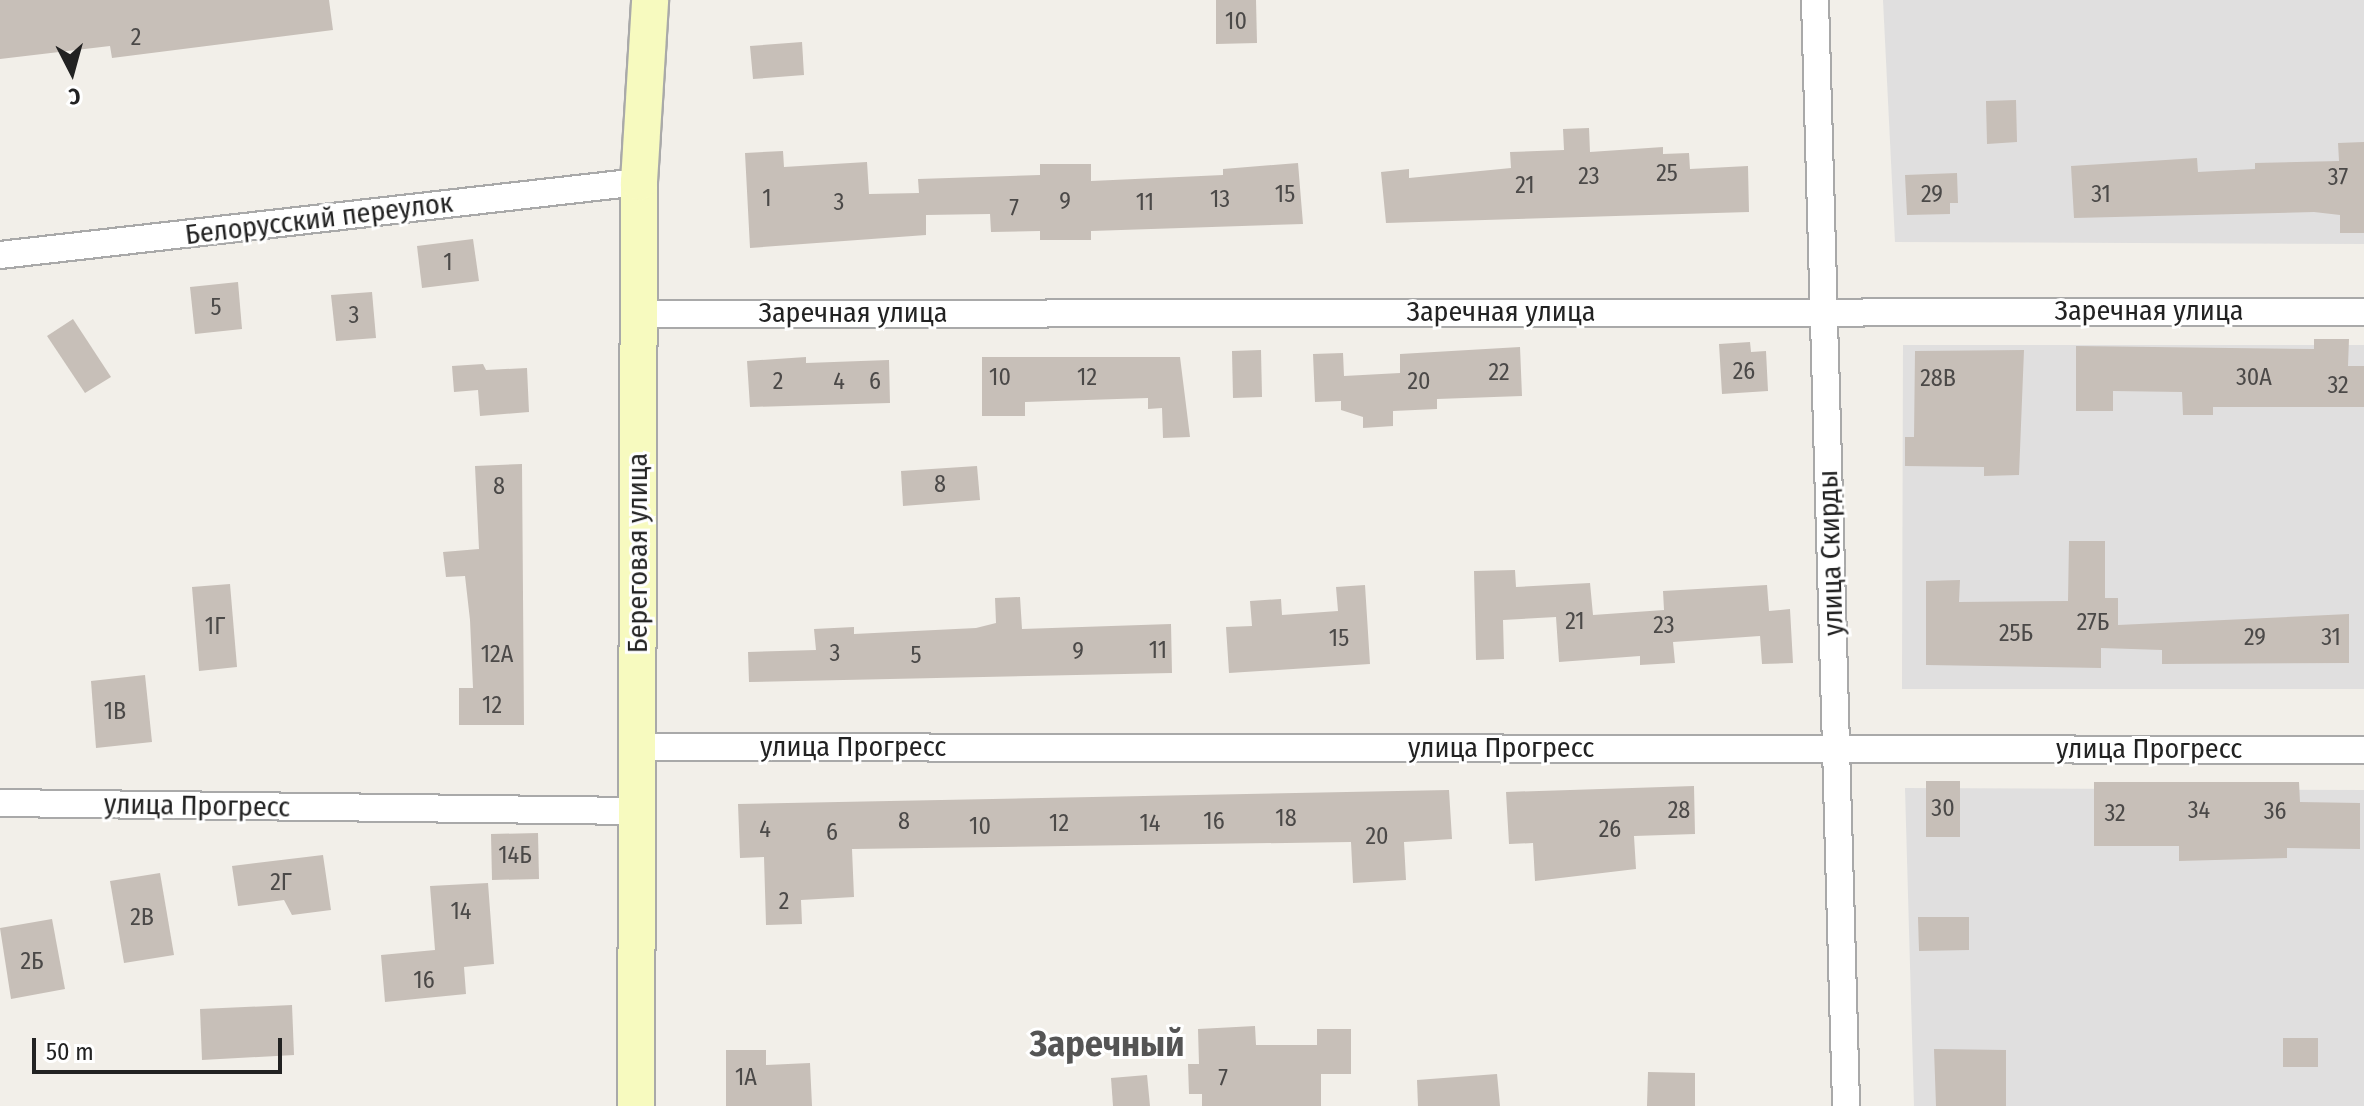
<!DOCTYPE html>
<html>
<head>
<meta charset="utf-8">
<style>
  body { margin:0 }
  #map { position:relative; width:2364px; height:1106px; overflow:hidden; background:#f2efe9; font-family:"Fira Sans Condensed",sans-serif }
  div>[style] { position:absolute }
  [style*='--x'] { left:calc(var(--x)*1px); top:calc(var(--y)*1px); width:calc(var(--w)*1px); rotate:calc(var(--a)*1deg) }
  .residential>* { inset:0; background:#e0dfdf }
  .building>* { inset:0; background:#c7bfb8 }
  .roads { filter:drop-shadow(2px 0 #a9a9a9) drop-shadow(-2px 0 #a9a9a9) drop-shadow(0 2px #a9a9a9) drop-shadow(0 -2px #a9a9a9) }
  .minor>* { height:26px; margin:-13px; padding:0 13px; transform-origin:13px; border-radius:13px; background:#fff }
  .secondary>* { height:36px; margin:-18px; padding:0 18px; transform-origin:18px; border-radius:18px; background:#f7fabf }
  span { translate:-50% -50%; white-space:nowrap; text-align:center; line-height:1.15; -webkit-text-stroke:6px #fff; paint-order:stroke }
  .number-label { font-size:24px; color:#4b4948 }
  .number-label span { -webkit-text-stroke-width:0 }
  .street-label { font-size:28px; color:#222 }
  .district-label { font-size:36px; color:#555; font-weight:700 }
  .north { position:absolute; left:32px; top:32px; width:80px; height:80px; -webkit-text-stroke:6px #fff; paint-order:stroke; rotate:174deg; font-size:22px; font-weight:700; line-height:32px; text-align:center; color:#222 }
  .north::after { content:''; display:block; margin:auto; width:28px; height:36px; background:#222; clip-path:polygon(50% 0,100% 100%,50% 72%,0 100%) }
  .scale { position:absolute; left:32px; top:1038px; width:250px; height:36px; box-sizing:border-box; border:4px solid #222; border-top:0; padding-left:10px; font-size:24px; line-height:28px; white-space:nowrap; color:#222; -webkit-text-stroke:6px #fff; paint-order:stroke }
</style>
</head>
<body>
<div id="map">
  <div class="residential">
    <div style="clip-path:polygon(1883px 0,2364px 0,2364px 244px,1895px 242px)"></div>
    <div style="clip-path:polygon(1903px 345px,2364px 345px,2364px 689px,1902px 689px)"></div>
    <div style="clip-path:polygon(1905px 788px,2364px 790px,2364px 1106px,1914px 1106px)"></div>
  </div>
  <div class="building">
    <div style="clip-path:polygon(0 0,329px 0,333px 30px,112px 58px,110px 46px,0 59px)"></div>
    <div style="clip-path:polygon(1216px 0,1256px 0,1257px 43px,1216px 44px)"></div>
    <div style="clip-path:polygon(802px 42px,804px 75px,753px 79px,750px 46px)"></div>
    <div style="clip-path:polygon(2016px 100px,2017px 142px,1987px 144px,1986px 101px)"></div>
    <div style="clip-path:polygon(1589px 128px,1590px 152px,1663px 147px,1663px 154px,1689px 153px,1690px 169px,1748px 166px,1749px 212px,1386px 223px,1381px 172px,1409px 169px,1409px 178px,1511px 168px,1510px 152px,1564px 150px,1563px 129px)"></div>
    <div style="clip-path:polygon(2364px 142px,2364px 233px,2340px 233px,2340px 215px,2314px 212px,2074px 218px,2071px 166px,2197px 158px,2198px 172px,2255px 169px,2255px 163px,2339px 161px,2338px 143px)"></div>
    <div style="clip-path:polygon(783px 151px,784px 167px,867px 162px,869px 194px,919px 193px,918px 179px,1040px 175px,1040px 164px,1091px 164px,1091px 181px,1223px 175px,1223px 169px,1298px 163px,1303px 224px,1091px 231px,1091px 240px,1040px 240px,1040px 231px,991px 232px,990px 214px,926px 215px,926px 235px,750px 248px,745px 153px)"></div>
    <div style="clip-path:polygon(1957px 173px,1958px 203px,1950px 203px,1950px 214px,1907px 215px,1905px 175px)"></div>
    <div style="clip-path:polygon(473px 239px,479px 281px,422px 288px,417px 246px)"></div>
    <div style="clip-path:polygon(238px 282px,242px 329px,195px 334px,190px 287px)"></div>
    <div style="clip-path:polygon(372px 292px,376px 338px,336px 341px,331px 295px)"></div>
    <div style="clip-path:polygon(73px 319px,111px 377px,85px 393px,47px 336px)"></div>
    <div style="clip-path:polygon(2314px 339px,2349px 339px,2348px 366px,2364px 366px,2364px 407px,2213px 407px,2213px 415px,2183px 415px,2182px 392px,2113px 391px,2113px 411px,2076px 411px,2076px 346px,2314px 349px)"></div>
    <div style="clip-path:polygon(1750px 342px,1751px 352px,1766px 351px,1768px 391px,1722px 394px,1719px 344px)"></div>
    <div style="clip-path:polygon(1520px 347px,1522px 396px,1437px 399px,1437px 409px,1393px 411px,1393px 426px,1363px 428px,1363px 417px,1341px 410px,1341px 401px,1315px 402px,1313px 354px,1343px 353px,1344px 376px,1400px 373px,1400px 354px)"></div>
    <div style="clip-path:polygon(1261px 350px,1262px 397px,1233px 398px,1232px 351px)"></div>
    <div style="clip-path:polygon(2024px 350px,2019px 475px,1984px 476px,1984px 467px,1905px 466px,1905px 437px,1914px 437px,1915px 351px)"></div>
    <div style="clip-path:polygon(806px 357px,806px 363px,889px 360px,890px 403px,750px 407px,747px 361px)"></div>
    <div style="clip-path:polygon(982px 357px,1180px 357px,1190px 437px,1163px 438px,1162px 408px,1148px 409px,1148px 398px,1025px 402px,1025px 416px,982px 416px)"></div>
    <div style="clip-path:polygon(483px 364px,486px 370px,527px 368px,529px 412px,480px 416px,478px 390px,454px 392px,452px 366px)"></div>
    <div style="clip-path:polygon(522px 464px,524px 725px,459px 725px,459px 688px,473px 688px,470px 620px,465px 576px,446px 577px,443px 552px,479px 549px,475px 466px)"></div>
    <div style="clip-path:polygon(977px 466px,980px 500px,903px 506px,901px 471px)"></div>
    <div style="clip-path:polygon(2069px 541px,2105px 541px,2105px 598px,2118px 598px,2118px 625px,2349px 614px,2349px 663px,2162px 664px,2162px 650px,2101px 648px,2101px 668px,1926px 665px,1926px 581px,1960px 580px,1959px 602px,2068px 601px)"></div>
    <div style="clip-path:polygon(1515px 570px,1516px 587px,1590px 583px,1593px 615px,1664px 610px,1663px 591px,1767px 585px,1769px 611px,1790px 609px,1793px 663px,1762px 664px,1760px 636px,1673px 642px,1675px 663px,1640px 665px,1640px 656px,1559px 662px,1556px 617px,1503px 620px,1504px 659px,1476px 660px,1474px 571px)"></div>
    <div style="clip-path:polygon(230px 584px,237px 667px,199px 671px,192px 587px)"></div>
    <div style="clip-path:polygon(1365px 585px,1370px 664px,1229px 673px,1226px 627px,1252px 626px,1250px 601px,1281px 599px,1282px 615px,1338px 611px,1336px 587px)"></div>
    <div style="clip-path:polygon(1020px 597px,1022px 629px,1171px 624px,1172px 673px,749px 682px,748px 652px,816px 650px,814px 629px,854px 627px,854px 634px,976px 628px,996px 623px,995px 598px)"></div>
    <div style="clip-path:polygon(145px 675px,152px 742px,96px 748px,91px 681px)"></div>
    <div style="clip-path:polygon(1926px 781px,1960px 781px,1960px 837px,1926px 837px)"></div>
    <div style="clip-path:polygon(2094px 782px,2299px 782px,2300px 802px,2360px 803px,2360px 849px,2287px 848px,2287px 858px,2179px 861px,2179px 846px,2094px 846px)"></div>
    <div style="clip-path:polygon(1694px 786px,1695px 834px,1634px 836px,1636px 869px,1535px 881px,1533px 843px,1509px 844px,1506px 792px)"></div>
    <div style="clip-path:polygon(1449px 790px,1452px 839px,1404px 842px,1406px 880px,1353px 883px,1351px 842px,852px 849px,854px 897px,801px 900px,802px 924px,766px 925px,764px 857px,740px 858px,738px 804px)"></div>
    <div style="clip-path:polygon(538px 833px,539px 879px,492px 880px,491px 834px)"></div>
    <div style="clip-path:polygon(323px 855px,331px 910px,292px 915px,284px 900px,238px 906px,232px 866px)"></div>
    <div style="clip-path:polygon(160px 873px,174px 955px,124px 963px,110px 881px)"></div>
    <div style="clip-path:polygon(488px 883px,494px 964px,464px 967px,466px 994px,385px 1002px,381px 955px,435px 950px,430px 886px)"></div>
    <div style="clip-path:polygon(1918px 917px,1969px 917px,1969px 950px,1919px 951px)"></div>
    <div style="clip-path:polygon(52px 919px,65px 989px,11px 999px,0 928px)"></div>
    <div style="clip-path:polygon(292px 1005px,294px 1055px,202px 1060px,200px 1009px)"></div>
    <div style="clip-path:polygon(1255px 1026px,1256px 1045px,1317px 1045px,1317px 1029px,1351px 1029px,1351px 1074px,1321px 1074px,1321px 1106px,1202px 1106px,1202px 1094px,1189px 1094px,1188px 1064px,1199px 1064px,1198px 1029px)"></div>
    <div style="clip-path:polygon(2283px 1038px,2318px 1038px,2318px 1067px,2283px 1067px)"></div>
    <div style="clip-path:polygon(1934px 1049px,2006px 1050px,2006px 1106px,1936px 1106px)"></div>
    <div style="clip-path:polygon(726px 1050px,766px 1050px,766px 1065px,810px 1063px,812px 1106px,726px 1106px)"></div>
    <div style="clip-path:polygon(1648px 1072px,1695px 1073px,1695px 1106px,1647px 1106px)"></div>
    <div style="clip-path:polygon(1497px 1074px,1500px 1106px,1418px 1106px,1417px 1080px)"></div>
    <div style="clip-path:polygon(1147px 1075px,1150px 1106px,1113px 1106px,1111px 1078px)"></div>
  </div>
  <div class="roads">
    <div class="minor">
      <div style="--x:1815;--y:0;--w:1106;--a:88.39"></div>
      <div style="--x:0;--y:255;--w:643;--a:-6.52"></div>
      <div style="--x:638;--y:314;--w:1726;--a:-0.07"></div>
      <div style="--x:637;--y:747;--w:1727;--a:0.1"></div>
      <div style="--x:0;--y:803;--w:634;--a:0.72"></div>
    </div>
    <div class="secondary">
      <div style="--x:636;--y:1106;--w:924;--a:-89.81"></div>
      <div style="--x:639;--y:182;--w:182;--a:-86.5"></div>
    </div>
  </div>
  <div class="number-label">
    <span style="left:1236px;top:22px">10</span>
    <span style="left:136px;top:38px">2</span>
    <span style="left:1667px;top:174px">25</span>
    <span style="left:1589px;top:177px">23</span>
    <span style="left:2338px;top:178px">37</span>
    <span style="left:1525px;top:186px">21</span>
    <span style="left:1285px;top:195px">15</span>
    <span style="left:1932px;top:195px">29</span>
    <span style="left:2101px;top:195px">31</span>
    <span style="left:767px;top:199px">1</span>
    <span style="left:1220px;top:200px">13</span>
    <span style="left:1065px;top:202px">9</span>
    <span style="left:839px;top:203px">3</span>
    <span style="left:1145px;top:203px">11</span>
    <span style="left:1014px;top:209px">7</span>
    <span style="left:448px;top:263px">1</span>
    <span style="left:216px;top:308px">5</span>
    <span style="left:354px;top:316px">3</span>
    <span style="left:1744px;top:372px">26</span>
    <span style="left:1499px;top:373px">22</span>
    <span style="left:1000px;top:378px">10</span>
    <span style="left:1087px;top:378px">12</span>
    <span style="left:2254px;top:378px">30А</span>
    <span style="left:1938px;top:379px">28В</span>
    <span style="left:778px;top:382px">2</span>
    <span style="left:839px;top:382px">4</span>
    <span style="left:875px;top:382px">6</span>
    <span style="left:1419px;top:382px">20</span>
    <span style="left:2338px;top:386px">32</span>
    <span style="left:940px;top:485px">8</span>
    <span style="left:499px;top:487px">8</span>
    <span style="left:1575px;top:622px">21</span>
    <span style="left:2093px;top:623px">27Б</span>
    <span style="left:1664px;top:626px">23</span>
    <span style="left:215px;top:627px">1Г</span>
    <span style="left:2016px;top:634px">25Б</span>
    <span style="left:2255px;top:638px">29</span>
    <span style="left:2331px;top:638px">31</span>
    <span style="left:1339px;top:639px">15</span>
    <span style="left:1158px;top:651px">11</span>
    <span style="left:1078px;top:652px">9</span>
    <span style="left:835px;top:654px">3</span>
    <span style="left:497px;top:655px">12А</span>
    <span style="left:916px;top:656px">5</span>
    <span style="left:492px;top:706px">12</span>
    <span style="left:115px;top:712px">1В</span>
    <span style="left:1943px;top:809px">30</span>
    <span style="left:1679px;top:811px">28</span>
    <span style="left:2199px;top:811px">34</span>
    <span style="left:2275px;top:812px">36</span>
    <span style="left:2115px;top:814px">32</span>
    <span style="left:1286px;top:819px">18</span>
    <span style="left:904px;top:822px">8</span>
    <span style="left:1214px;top:822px">16</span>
    <span style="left:1059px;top:824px">12</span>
    <span style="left:1150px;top:824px">14</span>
    <span style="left:980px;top:827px">10</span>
    <span style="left:765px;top:830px">4</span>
    <span style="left:1610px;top:830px">26</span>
    <span style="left:832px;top:833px">6</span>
    <span style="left:1377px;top:837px">20</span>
    <span style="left:515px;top:856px">14Б</span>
    <span style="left:281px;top:883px">2Г</span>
    <span style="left:784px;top:902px">2</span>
    <span style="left:461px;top:912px">14</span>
    <span style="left:142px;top:918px">2В</span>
    <span style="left:32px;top:962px">2Б</span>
    <span style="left:424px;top:981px">16</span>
    <span style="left:746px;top:1078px">1А</span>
    <span style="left:1223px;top:1079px">7</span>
  </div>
  <div class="street-label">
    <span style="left:319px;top:219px;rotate:-7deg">Белорусский переулок</span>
    <span style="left:2149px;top:311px">Заречная улица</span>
    <span style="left:1501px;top:312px">Заречная улица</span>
    <span style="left:853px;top:313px">Заречная улица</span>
    <span style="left:638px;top:553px;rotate:-90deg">Береговая улица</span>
    <span style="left:1831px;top:553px;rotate:-92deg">улица Скирды</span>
    <span style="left:853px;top:747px">улица Прогресс</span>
    <span style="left:1501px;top:748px">улица Прогресс</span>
    <span style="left:2149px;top:749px">улица Прогресс</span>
    <span style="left:197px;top:806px;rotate:1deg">улица Прогресс</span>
  </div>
  <div class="district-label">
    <span style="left:1107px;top:1045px">Заречный</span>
  </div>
  <div class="north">С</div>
  <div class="scale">50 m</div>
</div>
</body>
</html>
